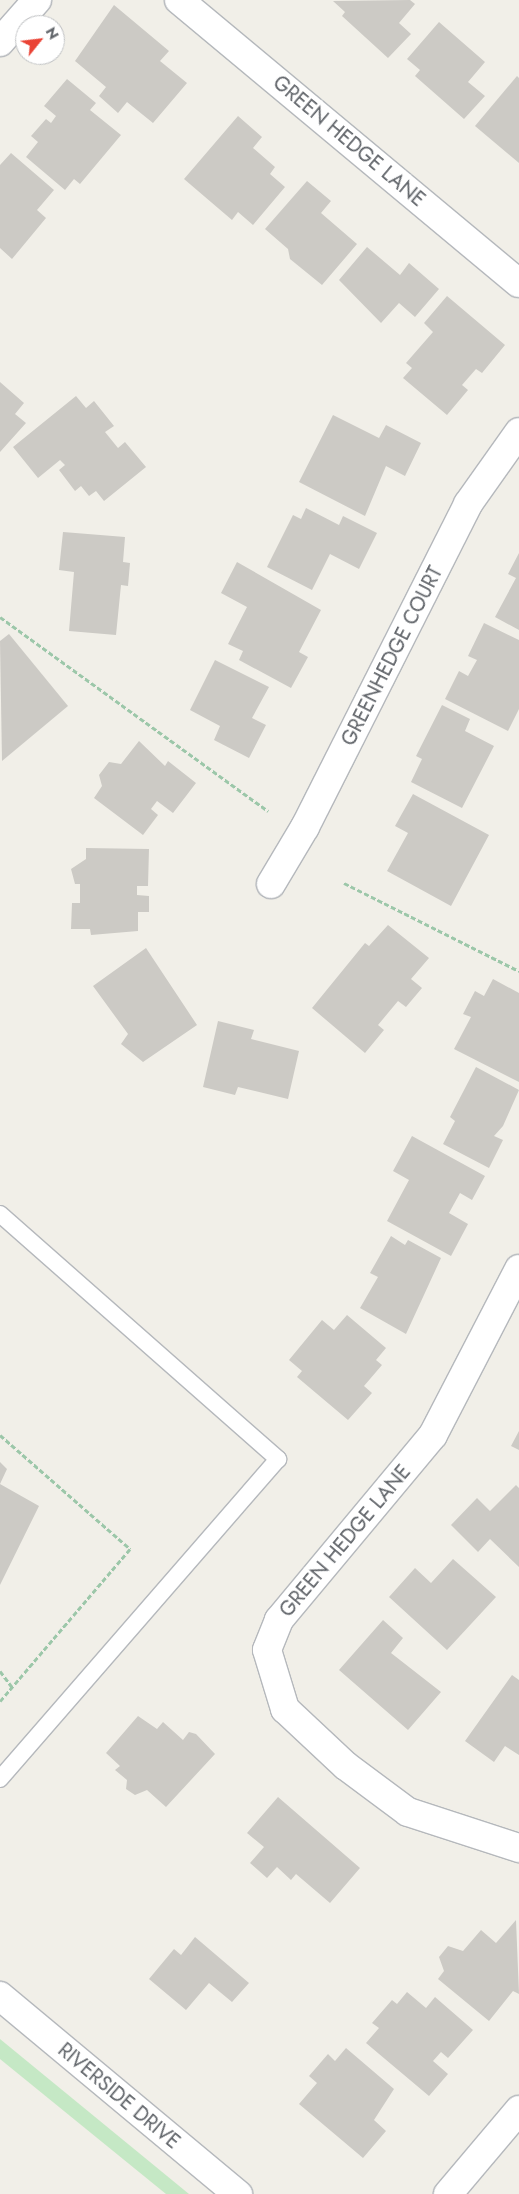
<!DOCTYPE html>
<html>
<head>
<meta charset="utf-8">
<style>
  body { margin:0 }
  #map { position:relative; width:519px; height:2194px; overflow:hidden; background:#f1efe8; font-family:Jost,sans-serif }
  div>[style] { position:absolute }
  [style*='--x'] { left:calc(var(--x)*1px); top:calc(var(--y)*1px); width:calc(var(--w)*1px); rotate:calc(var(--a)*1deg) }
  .green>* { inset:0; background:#c5e8c5 }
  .building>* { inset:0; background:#cccac5 }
  .path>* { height:3px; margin-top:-1.5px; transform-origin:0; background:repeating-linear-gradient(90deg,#9cc7a9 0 5px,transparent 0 7.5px) }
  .roads { filter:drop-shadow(1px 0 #b5b8bc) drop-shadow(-1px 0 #b5b8bc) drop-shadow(0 1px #b5b8bc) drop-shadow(0 -1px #b5b8bc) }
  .service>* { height:16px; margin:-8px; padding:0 8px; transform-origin:8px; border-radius:8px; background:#fff }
  .minor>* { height:28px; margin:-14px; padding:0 14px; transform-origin:14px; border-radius:14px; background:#fff }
  .tertiary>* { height:28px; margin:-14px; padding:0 14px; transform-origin:14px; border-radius:14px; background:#fff }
  .secondary>* { height:28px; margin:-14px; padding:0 14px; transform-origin:14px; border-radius:14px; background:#fff }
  span { translate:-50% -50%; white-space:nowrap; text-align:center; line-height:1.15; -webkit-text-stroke:4px #fff; paint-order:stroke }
  .street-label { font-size:20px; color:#5f6368 }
  .north { position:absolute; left:15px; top:15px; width:50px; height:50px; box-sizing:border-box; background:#fff; border:1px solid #bfc1c3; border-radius:50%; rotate:61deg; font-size:14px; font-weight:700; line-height:20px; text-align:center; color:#5f6368 }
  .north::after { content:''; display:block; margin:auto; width:18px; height:22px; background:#ea4335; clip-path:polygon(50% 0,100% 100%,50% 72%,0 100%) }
</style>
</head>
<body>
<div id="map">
  <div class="green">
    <div style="clip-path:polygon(0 2039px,189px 2194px,166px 2194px,0 2059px)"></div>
  </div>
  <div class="building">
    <div style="clip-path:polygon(410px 0,415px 4px,399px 23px,411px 34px,388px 58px,342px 16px,345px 12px,333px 1px)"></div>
    <div style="clip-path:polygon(114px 5px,169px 51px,160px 61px,187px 83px,153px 123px,127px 102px,118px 113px,99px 96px,106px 87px,75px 61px)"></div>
    <div style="clip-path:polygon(439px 22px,485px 62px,468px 82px,485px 96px,464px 119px,415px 76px,420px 70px,407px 59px)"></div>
    <div style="clip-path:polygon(517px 76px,519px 78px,519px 163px,475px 126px)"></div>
    <div style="clip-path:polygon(67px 79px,96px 103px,90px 110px,121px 135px,80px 184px,74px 179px,65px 190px,26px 157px,38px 142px,31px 136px,46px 119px,51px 123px,56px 116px,44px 106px)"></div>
    <div style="clip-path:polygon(238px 116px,262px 137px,253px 148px,275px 167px,270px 174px,285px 187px,253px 225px,238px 212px,232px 220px,184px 179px)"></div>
    <div style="clip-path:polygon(11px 153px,54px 190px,37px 210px,46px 218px,12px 259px,0 248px,0 165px)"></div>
    <div style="clip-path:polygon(307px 181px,331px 201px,321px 213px,357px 244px,322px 285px,290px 259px,288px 249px,265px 229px)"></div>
    <div style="clip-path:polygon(367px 247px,400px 275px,409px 263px,439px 289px,415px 317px,399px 303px,381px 323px,339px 280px)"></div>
    <div style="clip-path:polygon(447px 296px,505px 345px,482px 373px,476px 369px,462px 385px,468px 390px,447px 415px,403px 378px,412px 368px,406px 363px,433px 332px,424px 323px)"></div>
    <div style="clip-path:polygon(0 382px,24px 403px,15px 414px,26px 423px,0 452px)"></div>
    <div style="clip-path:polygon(76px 396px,86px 408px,94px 401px,114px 426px,105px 432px,118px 448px,125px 442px,146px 467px,104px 501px,96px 491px,89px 496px,81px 486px,75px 491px,59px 470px,65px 465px,60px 460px,38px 478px,13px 447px)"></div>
    <div style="clip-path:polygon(333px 415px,379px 438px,386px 425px,421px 443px,405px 476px,386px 466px,365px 516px,299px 482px)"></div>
    <div style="clip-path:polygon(306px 508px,339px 525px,343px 516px,377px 533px,359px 569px,330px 554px,312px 590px,267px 567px,293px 515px,301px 519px)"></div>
    <div style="clip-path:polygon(63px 532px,125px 537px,123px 562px,130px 563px,128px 586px,121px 585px,116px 635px,69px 631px,74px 572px,59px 570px)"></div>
    <div style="clip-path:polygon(519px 553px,519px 630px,495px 617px,516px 578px,508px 574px)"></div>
    <div style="clip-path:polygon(237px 562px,321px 610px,299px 652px,308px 657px,291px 688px,239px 660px,243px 651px,228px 644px,247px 607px,221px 593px)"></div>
    <div style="clip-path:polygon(484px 623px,519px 640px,519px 709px,508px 731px,445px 699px,459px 671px,468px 676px,477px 660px,468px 656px)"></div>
    <div style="clip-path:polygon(9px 634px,68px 706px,2px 761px,0 641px)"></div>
    <div style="clip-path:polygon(215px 660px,269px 687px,252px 718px,266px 725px,249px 758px,214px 740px,220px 726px,190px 710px)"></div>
    <div style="clip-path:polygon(442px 705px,470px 719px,465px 731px,494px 746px,462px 808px,411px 782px,422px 759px,416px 756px)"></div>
    <div style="clip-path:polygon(139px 741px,165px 766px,168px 761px,196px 783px,173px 813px,157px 801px,151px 809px,158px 815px,143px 835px,94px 798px,102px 786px,99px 775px,109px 762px,121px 764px)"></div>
    <div style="clip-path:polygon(413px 794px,489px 835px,451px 906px,387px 871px,408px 833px,395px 826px)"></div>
    <div style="clip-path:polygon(86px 848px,149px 849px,148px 886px,137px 886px,137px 895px,149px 896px,149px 912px,138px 912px,138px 931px,91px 935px,90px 929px,71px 929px,72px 903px,80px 903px,80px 884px,75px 884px,71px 869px,86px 859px)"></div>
    <div style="clip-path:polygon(388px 925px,429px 958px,411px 979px,422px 988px,406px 1007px,398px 1001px,378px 1025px,384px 1030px,365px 1053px,312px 1008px,365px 943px,369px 946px)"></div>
    <div style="clip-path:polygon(146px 948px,197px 1025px,143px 1062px,121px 1044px,128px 1034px,93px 986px)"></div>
    <div style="clip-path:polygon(493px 979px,519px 993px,519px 1082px,454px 1049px,471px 1017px,463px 1014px,475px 991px,484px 996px)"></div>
    <div style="clip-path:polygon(218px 1021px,254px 1030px,251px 1039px,299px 1051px,288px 1099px,238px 1087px,235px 1095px,203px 1087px)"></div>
    <div style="clip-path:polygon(476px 1067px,519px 1090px,503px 1126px,494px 1136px,503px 1140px,489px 1168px,443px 1144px,455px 1121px,450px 1117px)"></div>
    <div style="clip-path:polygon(412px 1136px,485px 1176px,472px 1200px,460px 1193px,449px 1213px,468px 1224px,451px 1256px,387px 1221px,409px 1180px,393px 1171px)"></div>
    <div style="clip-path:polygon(391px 1236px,405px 1245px,408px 1240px,441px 1258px,406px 1334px,360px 1308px,378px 1277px,370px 1273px)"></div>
    <div style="clip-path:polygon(347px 1315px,386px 1348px,376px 1360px,382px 1365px,364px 1386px,372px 1393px,348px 1420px,297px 1377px,302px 1371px,289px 1360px,322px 1320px,334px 1330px)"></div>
    <div style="clip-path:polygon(519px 1431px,519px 1450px,511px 1446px)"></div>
    <div style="clip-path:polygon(0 1462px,7px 1469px,0 1484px,39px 1506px,0 1585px)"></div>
    <div style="clip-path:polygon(516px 1485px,519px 1488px,519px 1567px,490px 1539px,478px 1552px,451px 1525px,477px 1498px,490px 1511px)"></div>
    <div style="clip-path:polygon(453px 1559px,496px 1597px,447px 1650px,389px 1597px,415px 1568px,431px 1583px)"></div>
    <div style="clip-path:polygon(383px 1620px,403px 1638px,391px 1653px,441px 1692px,408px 1730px,339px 1670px)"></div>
    <div style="clip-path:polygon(512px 1675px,519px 1680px,519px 1755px,505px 1746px,494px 1762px,465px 1741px)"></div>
    <div style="clip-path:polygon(138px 1716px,157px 1729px,163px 1722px,183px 1740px,189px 1732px,196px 1734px,215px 1754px,166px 1807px,147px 1790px,135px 1795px,126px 1789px,127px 1780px,115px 1770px,120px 1766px,106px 1753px)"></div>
    <div style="clip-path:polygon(278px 1797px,360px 1868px,330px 1903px,296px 1874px,291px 1880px,277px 1867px,267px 1878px,250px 1863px,264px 1847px,247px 1833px)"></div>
    <div style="clip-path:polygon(516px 1920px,519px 1994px,513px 1991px,489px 2021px,438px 1979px,444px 1971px,439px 1957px,448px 1946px,463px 1951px,481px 1930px,496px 1943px)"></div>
    <div style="clip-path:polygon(195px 1937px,249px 1983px,232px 2002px,209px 1983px,186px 2010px,149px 1979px,174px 1949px,181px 1955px)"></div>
    <div style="clip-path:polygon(407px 1992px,426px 2008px,435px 1997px,473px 2030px,448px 2058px,441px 2052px,433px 2061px,448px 2074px,429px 2096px,366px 2043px,379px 2028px,372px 2023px,392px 2000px,397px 2004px)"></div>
    <div style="clip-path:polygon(346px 2048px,394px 2089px,374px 2120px,386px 2131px,363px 2158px,299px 2104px,317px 2083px,309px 2076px,328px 2054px,335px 2061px)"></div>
  </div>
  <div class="path">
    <div style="--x:0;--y:617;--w:331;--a:35.9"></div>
    <div style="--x:344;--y:883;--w:196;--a:26.7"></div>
    <div style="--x:0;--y:1435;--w:173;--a:41.2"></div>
    <div style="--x:130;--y:1549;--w:200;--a:130.5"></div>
    <div style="--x:0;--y:1671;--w:20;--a:53"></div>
  </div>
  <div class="roads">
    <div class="service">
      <div style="--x:0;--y:1214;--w:371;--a:41.4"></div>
      <div style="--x:278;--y:1459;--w:424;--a:131"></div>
    </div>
    <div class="minor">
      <div style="--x:179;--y:0;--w:442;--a:39.8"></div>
      <div style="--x:0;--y:42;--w:56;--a:-48.6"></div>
      <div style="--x:271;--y:884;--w:66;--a:-59.2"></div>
      <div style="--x:305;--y:827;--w:362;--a:-63.2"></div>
      <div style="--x:468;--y:504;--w:88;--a:-54.7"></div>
      <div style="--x:519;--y:1269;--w:187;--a:117.4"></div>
      <div style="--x:433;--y:1435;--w:241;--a:129.8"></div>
      <div style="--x:279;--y:1620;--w:32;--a:112"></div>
      <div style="--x:267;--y:1650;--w:62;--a:73"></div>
      <div style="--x:285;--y:1709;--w:83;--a:43.1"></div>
      <div style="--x:346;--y:1766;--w:77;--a:36.6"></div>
      <div style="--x:408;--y:1812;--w:117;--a:18"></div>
    </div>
    <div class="tertiary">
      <div style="--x:448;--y:2194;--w:110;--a:-49.8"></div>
    </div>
    <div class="secondary">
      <div style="--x:0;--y:1996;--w:310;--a:39.8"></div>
    </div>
  </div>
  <div class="street-label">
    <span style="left:349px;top:141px;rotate:40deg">GREEN HEDGE LANE</span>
    <span style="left:392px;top:656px;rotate:-63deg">GREENHEDGE COURT</span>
    <span style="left:345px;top:1541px;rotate:-50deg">GREEN HEDGE LANE</span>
    <span style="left:119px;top:2096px;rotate:40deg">RIVERSIDE DRIVE</span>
  </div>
  <div class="north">N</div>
</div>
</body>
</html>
